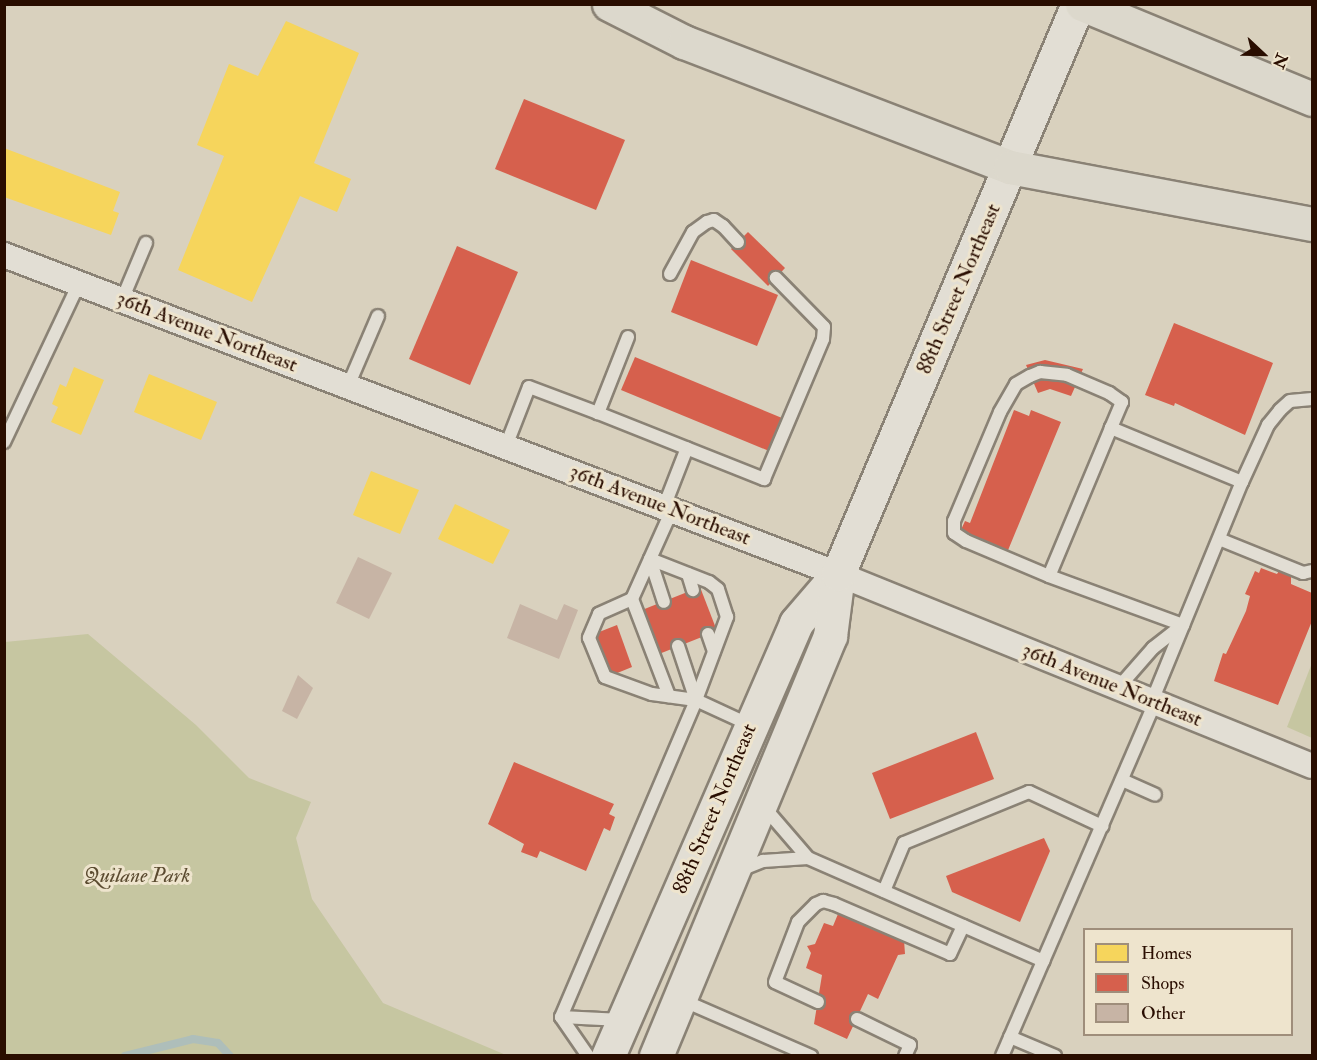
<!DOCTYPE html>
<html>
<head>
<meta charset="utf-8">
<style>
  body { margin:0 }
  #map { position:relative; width:1317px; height:1060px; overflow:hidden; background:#d9d1be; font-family:"IM FELL Double Pica",serif }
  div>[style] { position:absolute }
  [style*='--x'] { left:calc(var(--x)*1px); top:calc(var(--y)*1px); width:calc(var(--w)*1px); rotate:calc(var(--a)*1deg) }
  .green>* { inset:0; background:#c6c6a1 }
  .homes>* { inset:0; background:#f6d55c }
  .shops>* { inset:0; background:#d6604d }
  .stream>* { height:8px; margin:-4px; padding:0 4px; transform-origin:4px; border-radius:4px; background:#aebeba }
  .building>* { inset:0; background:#c7b4a5 }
  .roads { filter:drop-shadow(2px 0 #8a8275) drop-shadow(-2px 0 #8a8275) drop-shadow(0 2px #8a8275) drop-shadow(0 -2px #8a8275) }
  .lane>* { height:12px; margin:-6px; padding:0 6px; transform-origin:6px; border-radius:6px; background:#e2ded4 }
  .street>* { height:24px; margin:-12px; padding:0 12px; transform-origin:12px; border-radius:12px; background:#e2ded4 }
  .secondary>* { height:33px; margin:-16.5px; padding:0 16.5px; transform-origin:16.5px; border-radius:16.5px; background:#e2ded4 }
  .highway>* { height:33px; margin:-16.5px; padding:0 16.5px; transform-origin:16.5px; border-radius:16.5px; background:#dcd8cc }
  span { translate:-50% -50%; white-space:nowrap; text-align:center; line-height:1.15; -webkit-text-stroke:6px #eee4cd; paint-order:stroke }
  .street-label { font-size:21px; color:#290d00 }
  .park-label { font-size:21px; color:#5b4b30; font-style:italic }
  .frame { position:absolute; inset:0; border:6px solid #290d00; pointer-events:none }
  .legend { position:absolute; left:1083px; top:928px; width:210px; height:108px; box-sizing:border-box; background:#eee4cd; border:2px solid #9f8e7b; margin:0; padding:8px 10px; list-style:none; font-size:18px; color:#290d00 }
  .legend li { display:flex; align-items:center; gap:12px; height:30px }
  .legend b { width:30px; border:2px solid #9f8e7b }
  .north { position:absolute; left:1233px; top:24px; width:60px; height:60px; -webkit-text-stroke:4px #eee4cd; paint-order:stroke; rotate:112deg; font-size:16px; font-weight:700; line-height:24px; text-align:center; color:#290d00 }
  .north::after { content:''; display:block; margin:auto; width:21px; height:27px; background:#290d00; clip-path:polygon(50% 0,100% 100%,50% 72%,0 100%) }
</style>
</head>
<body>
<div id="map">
  <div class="green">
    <div style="clip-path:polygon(88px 634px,196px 725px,249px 778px,311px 802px,296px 838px,312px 899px,383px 1003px,506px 1055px,5px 1055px,5px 642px)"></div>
    <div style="clip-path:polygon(1312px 663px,1312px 738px,1287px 727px)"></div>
  </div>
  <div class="homes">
    <div style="clip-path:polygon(286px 21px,359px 53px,314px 163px,351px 179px,337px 212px,300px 196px,252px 302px,178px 270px,224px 156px,197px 145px,229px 64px,258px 76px)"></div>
    <div style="clip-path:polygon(4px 148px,120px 192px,113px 211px,119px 213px,111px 235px,4px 197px)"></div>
    <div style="clip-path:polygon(74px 367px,104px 380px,81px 435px,51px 422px,58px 407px,52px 404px,60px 384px,66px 387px)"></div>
    <div style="clip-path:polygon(149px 374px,217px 402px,201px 440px,134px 412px)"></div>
    <div style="clip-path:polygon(371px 471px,419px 490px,400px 534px,353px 515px)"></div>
    <div style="clip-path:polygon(455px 504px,510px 530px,493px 564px,438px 539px)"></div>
  </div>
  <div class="shops">
    <div style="clip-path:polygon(524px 99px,625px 140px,596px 210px,495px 169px)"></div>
    <div style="clip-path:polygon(748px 232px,785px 268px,768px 286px,731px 249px)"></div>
    <div style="clip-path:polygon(457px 246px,518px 272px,470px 385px,409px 359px)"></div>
    <div style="clip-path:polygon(691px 260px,778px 295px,757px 346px,671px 312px)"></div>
    <div style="clip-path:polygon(1174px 323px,1273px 363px,1245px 435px,1175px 403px,1174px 406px,1145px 395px)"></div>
    <div style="clip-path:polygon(635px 357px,782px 418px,769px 451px,621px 390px)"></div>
    <div style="clip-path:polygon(1045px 360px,1083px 369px,1071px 396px,1050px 389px,1038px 393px,1026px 365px)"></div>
    <div style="clip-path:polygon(1014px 410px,1029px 416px,1031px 410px,1061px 422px,1004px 560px,960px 532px,965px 521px,970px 523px)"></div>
    <div style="clip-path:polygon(1261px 568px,1277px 574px,1280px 569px,1291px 574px,1291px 584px,1312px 593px,1312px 621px,1278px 705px,1214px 681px,1223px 653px,1226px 654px,1246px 611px,1250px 596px,1245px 594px,1255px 571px,1259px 573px)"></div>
    <div style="clip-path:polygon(700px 587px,717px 631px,659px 654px,642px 610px)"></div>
    <div style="clip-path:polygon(617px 625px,632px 667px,610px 676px,594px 634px)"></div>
    <div style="clip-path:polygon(976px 732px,994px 779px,890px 819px,872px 773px)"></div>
    <div style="clip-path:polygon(514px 762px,614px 804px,609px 814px,615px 817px,610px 831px,604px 828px,586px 871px,540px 851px,537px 858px,521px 852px,524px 844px,488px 824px)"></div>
    <div style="clip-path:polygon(1044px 838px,1050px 851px,1020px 922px,952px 892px,946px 876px)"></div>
    <div style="clip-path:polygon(838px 914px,904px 940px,905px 954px,898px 955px,878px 999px,868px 994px,847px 1039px,814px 1024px,822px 975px,806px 968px,811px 953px,807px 946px,815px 944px,824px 923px,833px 926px)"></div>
  </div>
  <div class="stream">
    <div style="--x:125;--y:1056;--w:70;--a:-14"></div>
    <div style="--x:193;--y:1039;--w:25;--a:9"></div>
    <div style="--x:218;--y:1043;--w:18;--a:47"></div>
  </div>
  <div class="building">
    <div style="clip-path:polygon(358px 557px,392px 573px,369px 619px,336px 603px)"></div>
    <div style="clip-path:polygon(520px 604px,557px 620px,564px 604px,578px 610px,559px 659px,507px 638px)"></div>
    <div style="clip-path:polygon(298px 675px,313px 688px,297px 719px,282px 711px)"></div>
  </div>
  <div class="roads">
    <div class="lane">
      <div style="--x:670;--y:274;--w:48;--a:-61.3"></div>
      <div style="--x:693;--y:232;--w:17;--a:-36"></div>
      <div style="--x:707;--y:222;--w:7;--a:-16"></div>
      <div style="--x:714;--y:220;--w:11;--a:34"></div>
      <div style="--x:723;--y:226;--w:22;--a:47"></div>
      <div style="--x:122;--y:300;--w:62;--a:-67.2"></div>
      <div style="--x:628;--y:337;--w:82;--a:111.5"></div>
      <div style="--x:598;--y:413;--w:179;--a:21.7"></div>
      <div style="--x:764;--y:479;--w:152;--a:-67.1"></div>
      <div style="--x:823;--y:339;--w:12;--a:-85"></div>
      <div style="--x:824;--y:327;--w:69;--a:-134.4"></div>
      <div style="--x:348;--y:386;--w:76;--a:-66.8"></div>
      <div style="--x:4;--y:442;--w:176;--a:-64.7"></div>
      <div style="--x:506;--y:446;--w:63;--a:-68.7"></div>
      <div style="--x:529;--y:387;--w:74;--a:20.6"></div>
      <div style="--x:1242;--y:482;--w:63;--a:-65.5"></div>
      <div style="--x:1268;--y:425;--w:19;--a:-51"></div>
      <div style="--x:1280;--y:410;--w:13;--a:-42"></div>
      <div style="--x:1290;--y:401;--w:22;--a:-5"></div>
      <div style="--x:664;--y:507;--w:63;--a:-68.7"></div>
      <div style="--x:672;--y:510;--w:98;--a:114.2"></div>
      <div style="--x:632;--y:599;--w:36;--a:156"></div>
      <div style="--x:599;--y:614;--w:26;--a:113"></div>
      <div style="--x:589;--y:638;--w:42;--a:67.7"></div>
      <div style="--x:605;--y:677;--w:50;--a:19.9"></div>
      <div style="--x:652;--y:694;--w:44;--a:7.8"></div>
      <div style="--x:696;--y:700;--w:60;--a:24.8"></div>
      <div style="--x:1219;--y:539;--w:91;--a:22"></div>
      <div style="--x:1303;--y:573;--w:9;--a:-13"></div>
      <div style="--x:650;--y:559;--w:45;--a:72"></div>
      <div style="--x:688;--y:574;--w:17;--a:73"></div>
      <div style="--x:1049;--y:576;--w:90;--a:-157.1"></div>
      <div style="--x:966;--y:541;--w:14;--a:-146"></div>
      <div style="--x:954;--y:533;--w:12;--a:-90"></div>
      <div style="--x:954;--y:521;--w:118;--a:-67.1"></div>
      <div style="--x:1000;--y:412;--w:32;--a:-60"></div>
      <div style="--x:1016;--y:384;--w:16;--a:-30"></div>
      <div style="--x:1030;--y:376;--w:11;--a:-22"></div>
      <div style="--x:1040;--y:372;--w:27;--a:6"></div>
      <div style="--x:1067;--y:375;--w:46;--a:23.2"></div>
      <div style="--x:1109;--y:393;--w:16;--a:35"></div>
      <div style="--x:1122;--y:402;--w:28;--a:113"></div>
      <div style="--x:632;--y:599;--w:104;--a:69.1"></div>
      <div style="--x:708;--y:634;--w:18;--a:71"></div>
      <div style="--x:678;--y:646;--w:57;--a:71.6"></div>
      <div style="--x:1118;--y:688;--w:53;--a:-48.8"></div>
      <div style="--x:1153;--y:648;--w:37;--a:-38"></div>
      <div style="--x:1152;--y:701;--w:237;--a:-67.7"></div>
      <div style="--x:1242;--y:482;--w:142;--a:-157.6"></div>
      <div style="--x:1111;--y:428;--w:160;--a:112.7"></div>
      <div style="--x:1049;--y:576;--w:143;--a:20.1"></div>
      <div style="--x:1122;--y:780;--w:36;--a:24"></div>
      <div style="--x:808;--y:858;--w:257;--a:23.6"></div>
      <div style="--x:738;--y:871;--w:27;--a:-22"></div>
      <div style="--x:763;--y:861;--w:45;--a:-3.8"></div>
      <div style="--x:808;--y:858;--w:67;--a:-130.8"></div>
      <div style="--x:884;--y:891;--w:52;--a:-67.4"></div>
      <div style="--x:904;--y:843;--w:135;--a:-22.2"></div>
      <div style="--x:1029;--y:792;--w:81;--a:25"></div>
      <div style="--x:682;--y:1000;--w:141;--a:23.5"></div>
      <div style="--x:818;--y:1002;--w:47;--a:-155.1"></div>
      <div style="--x:775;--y:982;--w:64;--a:-69"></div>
      <div style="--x:798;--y:922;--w:25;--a:-45"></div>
      <div style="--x:816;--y:904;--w:8;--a:-23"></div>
      <div style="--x:823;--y:901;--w:11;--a:15"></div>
      <div style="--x:834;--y:904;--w:126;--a:23.3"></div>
      <div style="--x:950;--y:954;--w:31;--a:-65"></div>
      <div style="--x:561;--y:1017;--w:345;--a:-66.9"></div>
      <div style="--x:696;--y:700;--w:89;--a:-69.5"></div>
      <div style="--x:727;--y:617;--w:29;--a:-108"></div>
      <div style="--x:718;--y:589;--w:11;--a:-142"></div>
      <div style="--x:709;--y:582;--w:63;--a:-158.7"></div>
      <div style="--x:857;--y:1019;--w:59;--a:26.1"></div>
      <div style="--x:910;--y:1045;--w:12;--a:114"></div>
      <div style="--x:1010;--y:1037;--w:49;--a:22.9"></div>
      <div style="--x:588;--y:1056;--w:47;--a:-124.7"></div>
      <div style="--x:561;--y:1017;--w:61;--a:2.8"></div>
      <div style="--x:1002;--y:1056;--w:386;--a:-66.6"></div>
    </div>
    <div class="street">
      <div style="--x:4;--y:255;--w:893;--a:20.93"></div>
      <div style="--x:838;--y:574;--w:511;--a:22.05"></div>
    </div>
    <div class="secondary">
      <div style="--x:608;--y:1056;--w:472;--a:-66.5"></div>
      <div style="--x:796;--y:623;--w:65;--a:-49.4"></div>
      <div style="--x:656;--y:1056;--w:455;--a:-67.5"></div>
      <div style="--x:830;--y:636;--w:63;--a:-82.6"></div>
      <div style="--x:838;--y:574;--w:618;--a:-67.17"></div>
    </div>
    <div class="highway">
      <div style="--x:609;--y:4;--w:84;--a:26.9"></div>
      <div style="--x:684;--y:42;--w:349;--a:21"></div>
      <div style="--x:1010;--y:167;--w:307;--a:10.7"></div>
      <div style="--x:1082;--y:4;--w:249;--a:22.4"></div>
    </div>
  </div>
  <div class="street-label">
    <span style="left:959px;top:289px;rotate:-67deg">88th Street Northeast</span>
    <span style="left:207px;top:332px;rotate:21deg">36th Avenue Northeast</span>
    <span style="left:660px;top:505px;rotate:21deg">36th Avenue Northeast</span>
    <span style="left:1112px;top:685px;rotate:22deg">36th Avenue Northeast</span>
    <span style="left:715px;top:809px;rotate:-67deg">88th Street Northeast</span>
  </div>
  <div class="park-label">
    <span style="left:137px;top:876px">Quilane Park</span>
  </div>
  <div class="frame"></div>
  <ul class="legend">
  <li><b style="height:16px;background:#f6d55c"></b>Homes</li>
  <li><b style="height:16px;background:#d6604d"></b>Shops</li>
  <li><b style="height:16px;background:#c7b4a5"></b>Other</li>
  </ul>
  <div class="north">N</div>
</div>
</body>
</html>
